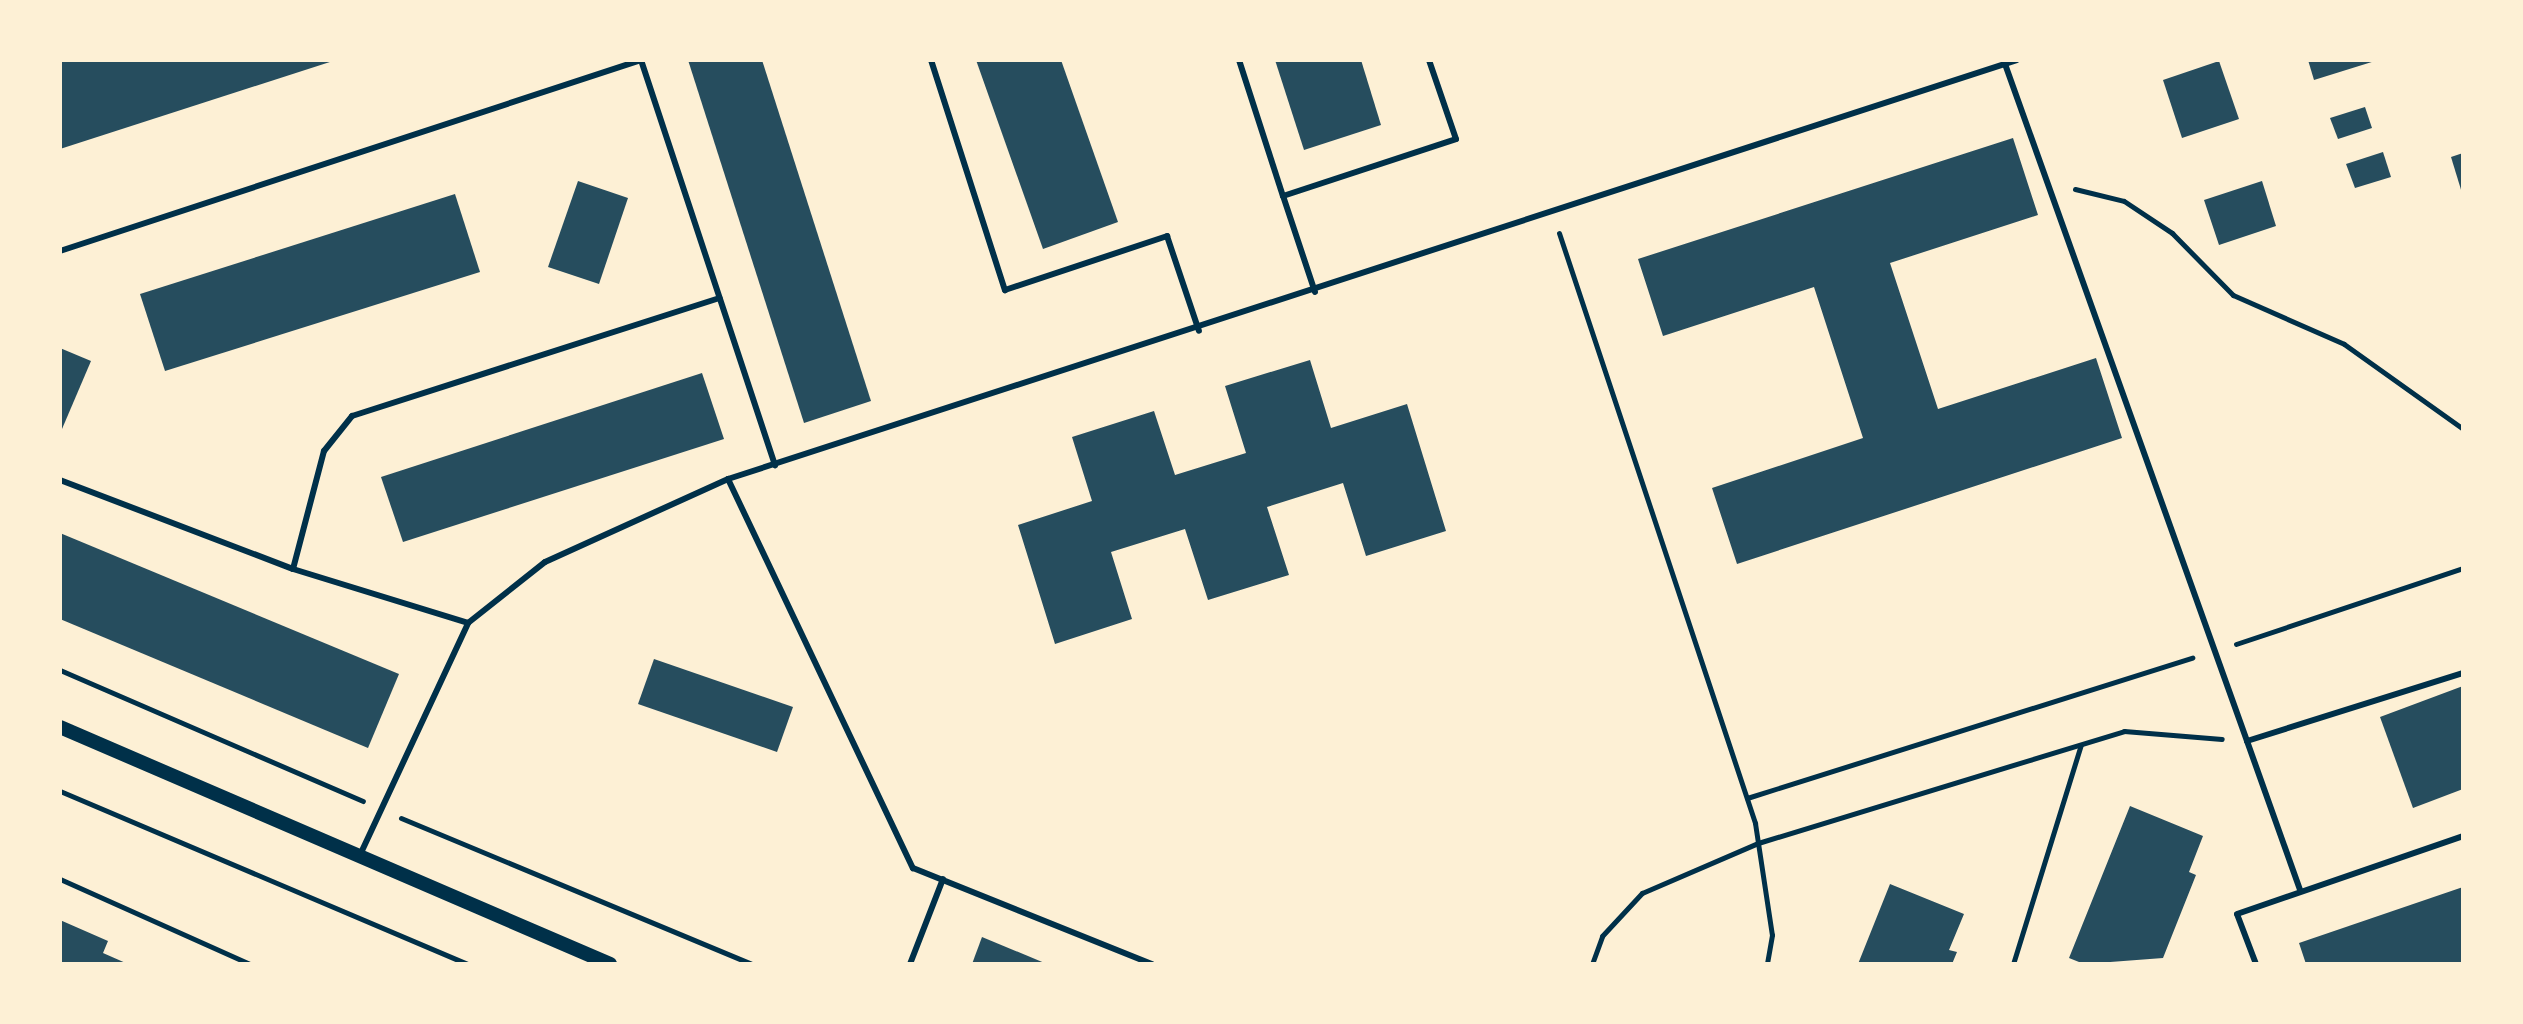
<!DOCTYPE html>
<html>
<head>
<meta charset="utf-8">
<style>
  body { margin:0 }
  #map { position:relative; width:2523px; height:1024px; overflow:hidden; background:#fdf0d5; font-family:Rubik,sans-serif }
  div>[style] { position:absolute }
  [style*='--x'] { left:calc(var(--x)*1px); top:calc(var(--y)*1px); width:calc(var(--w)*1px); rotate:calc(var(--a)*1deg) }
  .building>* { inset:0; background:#264d5e }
  .path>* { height:5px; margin:-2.5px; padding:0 2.5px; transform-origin:2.5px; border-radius:2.5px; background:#003049 }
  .service>* { height:6px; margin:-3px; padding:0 3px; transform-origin:3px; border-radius:3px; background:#003049 }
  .tertiary>* { height:14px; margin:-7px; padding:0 7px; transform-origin:7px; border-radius:7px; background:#003049 }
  span { translate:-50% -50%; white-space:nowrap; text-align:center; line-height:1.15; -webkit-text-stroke:7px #fdf0d5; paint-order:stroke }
  .frame { position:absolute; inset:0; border:62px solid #fdf0d5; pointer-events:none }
</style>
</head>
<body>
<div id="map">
  <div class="building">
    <div style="clip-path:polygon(67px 60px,333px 60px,333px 61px,60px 149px,60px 62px)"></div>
    <div style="clip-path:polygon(688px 60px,762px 60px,871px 401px,804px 423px)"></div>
    <div style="clip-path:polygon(976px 60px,1061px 60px,1118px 222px,1043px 249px)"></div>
    <div style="clip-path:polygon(1275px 60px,1361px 60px,1381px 125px,1304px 150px)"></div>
    <div style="clip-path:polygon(2308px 60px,2375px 60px,2375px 61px,2314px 80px)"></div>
    <div style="clip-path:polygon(2219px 61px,2239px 119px,2182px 138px,2163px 80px)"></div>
    <div style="clip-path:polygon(2365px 107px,2372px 128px,2338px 139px,2330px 118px)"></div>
    <div style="clip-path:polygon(2013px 138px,2038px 215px,1890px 263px,1938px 409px,2096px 358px,2122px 438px,1737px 564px,1712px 488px,1863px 438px,1814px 287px,1663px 336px,1638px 259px)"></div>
    <div style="clip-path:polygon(2383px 152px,2391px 177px,2355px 188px,2346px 164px)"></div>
    <div style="clip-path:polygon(2463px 153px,2463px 193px,2462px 193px,2451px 157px)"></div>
    <div style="clip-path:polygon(578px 181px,628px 198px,599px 284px,548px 267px)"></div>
    <div style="clip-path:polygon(2262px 181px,2276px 226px,2219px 245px,2204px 200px)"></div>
    <div style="clip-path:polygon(455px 194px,480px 272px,165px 371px,140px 294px)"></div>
    <div style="clip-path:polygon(60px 348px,91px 361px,62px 429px,60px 428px)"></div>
    <div style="clip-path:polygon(1310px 360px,1331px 428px,1407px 404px,1446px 531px,1366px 556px,1343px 483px,1267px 507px,1289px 575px,1208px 600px,1185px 529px,1111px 552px,1132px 619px,1055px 644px,1018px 525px,1092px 501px,1072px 437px,1154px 411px,1175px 475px,1246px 453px,1225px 386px)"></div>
    <div style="clip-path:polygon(702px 373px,724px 439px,403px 542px,381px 477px)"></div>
    <div style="clip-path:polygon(60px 533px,399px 674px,368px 748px,60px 619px)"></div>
    <div style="clip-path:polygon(654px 659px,793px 707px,777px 752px,638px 704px)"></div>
    <div style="clip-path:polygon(2463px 686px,2463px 789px,2413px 808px,2380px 717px)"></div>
    <div style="clip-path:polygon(2130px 806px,2203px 836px,2189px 872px,2196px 875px,2163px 958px,2084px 964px,2069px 958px)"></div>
    <div style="clip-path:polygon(1890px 884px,1964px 914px,1949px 950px,1957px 952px,1952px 964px,1858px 964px)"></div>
    <div style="clip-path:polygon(2463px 887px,2463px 964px,2306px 964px,2299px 943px)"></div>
    <div style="clip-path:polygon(60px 920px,108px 941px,103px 953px,128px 964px,60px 964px)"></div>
    <div style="clip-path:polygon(982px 937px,1047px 964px,972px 964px)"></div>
  </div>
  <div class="path">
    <div style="--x:2075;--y:189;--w:50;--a:13.8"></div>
    <div style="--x:2124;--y:201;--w:58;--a:33.7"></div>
    <div style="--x:2172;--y:233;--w:87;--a:45.5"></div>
    <div style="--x:2233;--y:295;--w:121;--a:23.8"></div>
    <div style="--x:2344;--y:344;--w:146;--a:35.5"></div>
    <div style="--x:1559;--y:233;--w:622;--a:71.62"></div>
    <div style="--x:1755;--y:823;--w:113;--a:81.4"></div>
    <div style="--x:1772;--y:935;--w:29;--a:100"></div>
    <div style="--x:2236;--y:644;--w:239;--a:-18.5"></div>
    <div style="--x:60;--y:670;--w:330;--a:23.4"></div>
    <div style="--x:60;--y:791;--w:443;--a:23"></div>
    <div style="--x:1747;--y:798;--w:467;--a:-17.5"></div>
    <div style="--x:401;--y:818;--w:379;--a:22.6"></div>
    <div style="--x:60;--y:879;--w:208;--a:24.1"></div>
    <div style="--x:1592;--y:964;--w:30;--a:-70"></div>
    <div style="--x:1602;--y:936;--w:59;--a:-47.1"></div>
    <div style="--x:1642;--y:893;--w:126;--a:-23.3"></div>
    <div style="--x:1758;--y:843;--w:383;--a:-17"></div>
    <div style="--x:2124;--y:731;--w:98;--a:4.7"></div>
    <div style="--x:2013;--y:964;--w:229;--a:-72.8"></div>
  </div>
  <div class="service">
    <div style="--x:931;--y:60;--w:242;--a:72.2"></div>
    <div style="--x:1005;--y:290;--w:171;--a:-18.4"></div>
    <div style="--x:1167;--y:236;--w:100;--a:71.4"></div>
    <div style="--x:1239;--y:60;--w:143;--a:72.1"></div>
    <div style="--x:2005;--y:64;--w:719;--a:70.33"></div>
    <div style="--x:2247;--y:741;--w:226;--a:-17.5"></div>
    <div style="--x:60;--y:251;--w:612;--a:-18.2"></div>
    <div style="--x:641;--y:60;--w:427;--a:71.7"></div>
    <div style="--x:1315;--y:292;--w:101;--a:-108.4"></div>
    <div style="--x:1283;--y:196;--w:182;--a:-18.2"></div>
    <div style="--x:1456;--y:139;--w:83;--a:-108.9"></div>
    <div style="--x:728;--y:479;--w:431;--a:64.6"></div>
    <div style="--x:913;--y:868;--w:258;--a:21.9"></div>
    <div style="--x:60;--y:480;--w:249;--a:20.9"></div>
    <div style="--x:293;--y:569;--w:183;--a:17.1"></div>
    <div style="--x:293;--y:569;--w:122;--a:-75.3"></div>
    <div style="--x:324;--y:451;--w:45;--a:-51.3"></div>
    <div style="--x:352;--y:416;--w:386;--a:-17.8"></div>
    <div style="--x:2247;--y:741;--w:158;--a:70.4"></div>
    <div style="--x:360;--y:855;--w:256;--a:-65"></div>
    <div style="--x:468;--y:623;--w:98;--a:-38.4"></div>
    <div style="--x:545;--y:562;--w:201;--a:-24.4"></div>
    <div style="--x:728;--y:479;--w:1355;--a:-18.01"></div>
    <div style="--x:910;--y:964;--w:91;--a:-68.8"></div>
    <div style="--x:2256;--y:964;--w:53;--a:-110.8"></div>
    <div style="--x:2237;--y:914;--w:239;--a:-19"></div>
  </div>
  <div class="tertiary">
    <div style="--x:60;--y:727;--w:599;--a:23.31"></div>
  </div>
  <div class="frame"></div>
</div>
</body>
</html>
